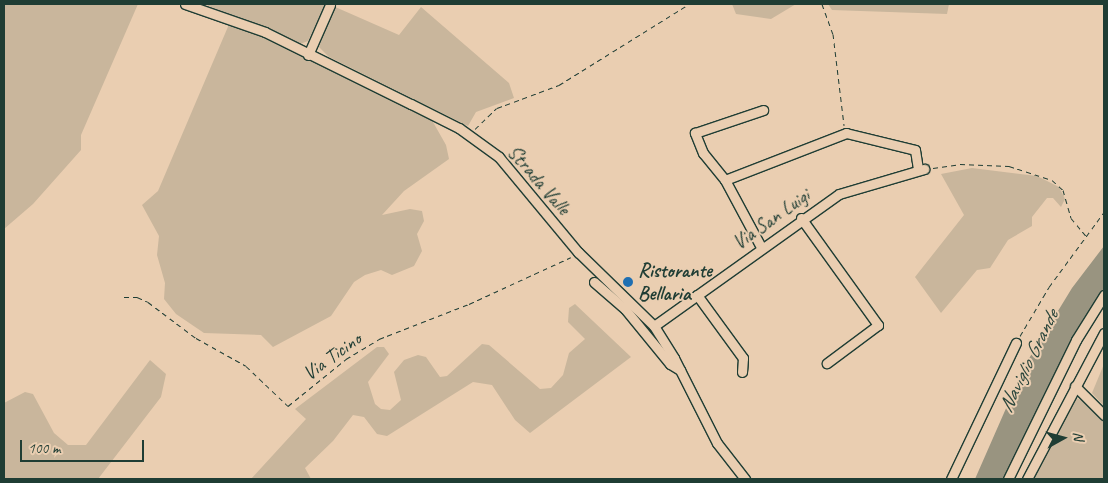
<!DOCTYPE html>
<html>
<head>
<meta charset="utf-8">
<style>
  body { margin:0 }
  #map { position:relative; width:1108px; height:483px; overflow:hidden; background:#eaceb1; font-family:Caveat,sans-serif }
  div>[style] { position:absolute }
  [style*='--x'] { left:calc(var(--x)*1px); top:calc(var(--y)*1px); width:calc(var(--w)*1px); rotate:calc(var(--a)*1deg) }
  .green>* { inset:0; background:#c9b69c }
  .water>* { inset:0; background:#999480 }
  .path>* { height:1px; margin-top:-0.5px; transform-origin:0; background:repeating-linear-gradient(90deg,#1f3d34 0 5px,transparent 0 9px) }
  .roads { filter:drop-shadow(1px 0 #1f3d34) drop-shadow(-1px 0 #1f3d34) drop-shadow(0 1px #1f3d34) drop-shadow(0 -1px #1f3d34) }
  .minor>* { height:9px; margin:-4.5px; padding:0 4.5px; transform-origin:4.5px; border-radius:4.5px; background:#eaceb1 }
  .dots>* { width:14px; height:14px; translate:-50% -50%; box-sizing:border-box; border:2px solid #eaceb1; border-radius:50% }
  span { translate:-50% -50%; white-space:nowrap; text-align:center; line-height:1.15; -webkit-text-stroke:4px #eaceb1; paint-order:stroke }
  .street-label { font-size:20px; color:#1f3d34 }
  .poi-label { font-size:20px; color:#1f3d34; font-weight:700 }
  .left { translate:0 -50%; text-align:left }
  .water-label { font-size:21px; color:#2b463c; font-style:italic }
  .frame { position:absolute; inset:0; border:5px solid #1f3d34; pointer-events:none }
  .north { position:absolute; left:1038px; top:413px; width:50px; height:50px; -webkit-text-stroke:4px #eaceb1; paint-order:stroke; rotate:83deg; font-size:14px; font-weight:700; line-height:20px; text-align:center; color:#1f3d34 }
  .north::after { content:''; display:block; margin:auto; width:18px; height:22px; background:#1f3d34; clip-path:polygon(50% 0,100% 100%,50% 72%,0 100%) }
  .scale { position:absolute; left:20px; top:440px; width:124px; height:22px; box-sizing:border-box; border:2px solid #1f3d34; border-top:0; padding-left:6px; font-size:15px; line-height:18px; white-space:nowrap; color:#1f3d34; -webkit-text-stroke:4px #eaceb1; paint-order:stroke }
</style>
</head>
<body>
<div id="map">
  <div class="green">
    <div style="clip-path:polygon(4px 4px,138px 4px,81px 135px,81px 150px,33px 204px,4px 229px)"></div>
    <div style="clip-path:polygon(204px 4px,326px 4px,308px 41px,300px 44px)"></div>
    <div style="clip-path:polygon(732px 4px,796px 4px,771px 19px,736px 14px)"></div>
    <div style="clip-path:polygon(828px 4px,949px 4px,947px 14px,832px 10px)"></div>
    <div style="clip-path:polygon(333px 6px,399px 35px,421px 7px,509px 83px,514px 98px,476px 112px,468px 126px,329px 57px,319px 47px)"></div>
    <div style="clip-path:polygon(230px 22px,429px 115px,446px 145px,449px 159px,404px 191px,382px 215px,410px 209px,422px 211px,424px 221px,417px 234px,422px 251px,414px 266px,392px 275px,381px 270px,365px 275px,354px 282px,331px 316px,273px 347px,261px 335px,204px 333px,176px 314px,164px 299px,165px 283px,157px 255px,159px 236px,142px 205px,158px 191px)"></div>
    <div style="clip-path:polygon(972px 168px,1037px 176px,1059px 187px,1065px 199px,1061px 207px,1053px 198px,1047px 198px,1032px 217px,1032px 226px,1008px 240px,990px 268px,977px 270px,941px 313px,915px 277px,964px 215px,941px 174px)"></div>
    <div style="clip-path:polygon(575px 304px,631px 357px,530px 433px,515px 420px,492px 385px,473px 382px,387px 436px,377px 434px,364px 417px,353px 415px,333px 441px,305px 468px,311px 479px,251px 479px,306px 419px,295px 409px,377px 347px,384px 347px,389px 354px,368px 382px,375px 404px,381px 409px,390px 410px,401px 400px,394px 372px,404px 360px,418px 355px,426px 357px,440px 377px,447px 376px,482px 344px,489px 345px,540px 389px,551px 388px,563px 375px,569px 353px,585px 339px,568px 322px,569px 308px)"></div>
    <div style="clip-path:polygon(150px 360px,166px 374px,161px 397px,98px 479px,4px 479px,4px 403px,25px 392px,33px 394px,54px 433px,68px 445px,86px 445px)"></div>
    <div style="clip-path:polygon(1104px 364px,1104px 406px,1092px 393px)"></div>
    <div style="clip-path:polygon(1076px 398px,1086px 402px,1104px 422px,1104px 479px,1034px 479px)"></div>
  </div>
  <div class="water">
    <div style="clip-path:polygon(1104px 246px,1104px 288px,1074px 334px,1004px 479px,975px 479px,1025px 365px,1072px 288px)"></div>
  </div>
  <div class="path">
    <div style="--x:822;--y:4;--w:32;--a:70"></div>
    <div style="--x:833;--y:34;--w:92;--a:83.1"></div>
    <div style="--x:475;--y:129;--w:30;--a:-44"></div>
    <div style="--x:497;--y:108;--w:66;--a:-20.4"></div>
    <div style="--x:559;--y:85;--w:153;--a:-31.9"></div>
    <div style="--x:933;--y:168;--w:27;--a:-8"></div>
    <div style="--x:960;--y:164;--w:49;--a:2.3"></div>
    <div style="--x:1009;--y:166;--w:45;--a:18"></div>
    <div style="--x:1052;--y:180;--w:15;--a:42"></div>
    <div style="--x:1063;--y:190;--w:29;--a:74"></div>
    <div style="--x:1071;--y:218;--w:23;--a:50"></div>
    <div style="--x:124;--y:297;--w:13;--a:0"></div>
    <div style="--x:137;--y:297;--w:12;--a:24"></div>
    <div style="--x:148;--y:302;--w:60;--a:36.9"></div>
    <div style="--x:196;--y:338;--w:57;--a:29.2"></div>
    <div style="--x:246;--y:366;--w:58;--a:43.6"></div>
    <div style="--x:288;--y:406;--w:75;--a:-39"></div>
    <div style="--x:346;--y:359;--w:39;--a:-31"></div>
    <div style="--x:379;--y:339;--w:97;--a:-21.3"></div>
    <div style="--x:469;--y:304;--w:112;--a:-24.7"></div>
    <div style="--x:1020;--y:336;--w:57;--a:-59.4"></div>
    <div style="--x:1049;--y:287;--w:93;--a:-53.7"></div>
  </div>
  <div class="roads">
    <div class="minor">
      <div style="--x:185;--y:4;--w:85;--a:19.3"></div>
      <div style="--x:265;--y:32;--w:163;--a:26.3"></div>
      <div style="--x:411;--y:104;--w:54;--a:26.6"></div>
      <div style="--x:459;--y:128;--w:49;--a:35.9"></div>
      <div style="--x:499;--y:157;--w:124;--a:50.3"></div>
      <div style="--x:578;--y:252;--w:106;--a:44.2"></div>
      <div style="--x:654;--y:326;--w:38;--a:58"></div>
      <div style="--x:674;--y:358;--w:95;--a:63.2"></div>
      <div style="--x:717;--y:443;--w:46;--a:52.1"></div>
      <div style="--x:308;--y:55;--w:55;--a:-66.3"></div>
      <div style="--x:725;--y:180;--w:35;--a:-129"></div>
      <div style="--x:703;--y:153;--w:22;--a:-112"></div>
      <div style="--x:695;--y:133;--w:72;--a:-18.7"></div>
      <div style="--x:801;--y:218;--w:132;--a:54.3"></div>
      <div style="--x:878;--y:325;--w:64;--a:143.3"></div>
      <div style="--x:761;--y:247;--w:76;--a:-118.2"></div>
      <div style="--x:725;--y:180;--w:130;--a:-21.2"></div>
      <div style="--x:846;--y:133;--w:71;--a:13.8"></div>
      <div style="--x:915;--y:150;--w:20;--a:81"></div>
      <div style="--x:594;--y:282;--w:41;--a:41.1"></div>
      <div style="--x:625;--y:309;--w:71;--a:50.7"></div>
      <div style="--x:670;--y:364;--w:12;--a:31"></div>
      <div style="--x:697;--y:295;--w:78;--a:53.9"></div>
      <div style="--x:743;--y:358;--w:14;--a:94"></div>
      <div style="--x:654;--y:326;--w:227;--a:-35.5"></div>
      <div style="--x:839;--y:194;--w:89;--a:-16.4"></div>
      <div style="--x:1075;--y:386;--w:41;--a:45"></div>
      <div style="--x:951;--y:479;--w:151;--a:-64.5"></div>
      <div style="--x:1008;--y:479;--w:155;--a:-63.9"></div>
      <div style="--x:1076;--y:340;--w:53;--a:-58.1"></div>
      <div style="--x:1027;--y:479;--w:165;--a:-62.2"></div>
    </div>
  </div>
  <div class="dots">
    <div style="left:628px;top:282px;background:#1f6fb2"></div>
  </div>
  <div class="street-label">
    <span style="left:539px;top:180px;rotate:49deg">Strada Valle</span>
    <span style="left:771px;top:219px;rotate:-35deg">Via San Luigi</span>
    <span style="left:332px;top:356px;rotate:-36deg">Via Ticino</span>
  </div>
  <div class="poi-label">
    <span class="left" style="left:638px;top:282px">Ristorante<br>Bellaria</span>
  </div>
  <div class="water-label">
    <span style="left:1028px;top:361px;rotate:-64deg">Naviglio Grande</span>
  </div>
  <div class="frame"></div>
  <div class="north">N</div>
  <div class="scale">100 m</div>
</div>
</body>
</html>
